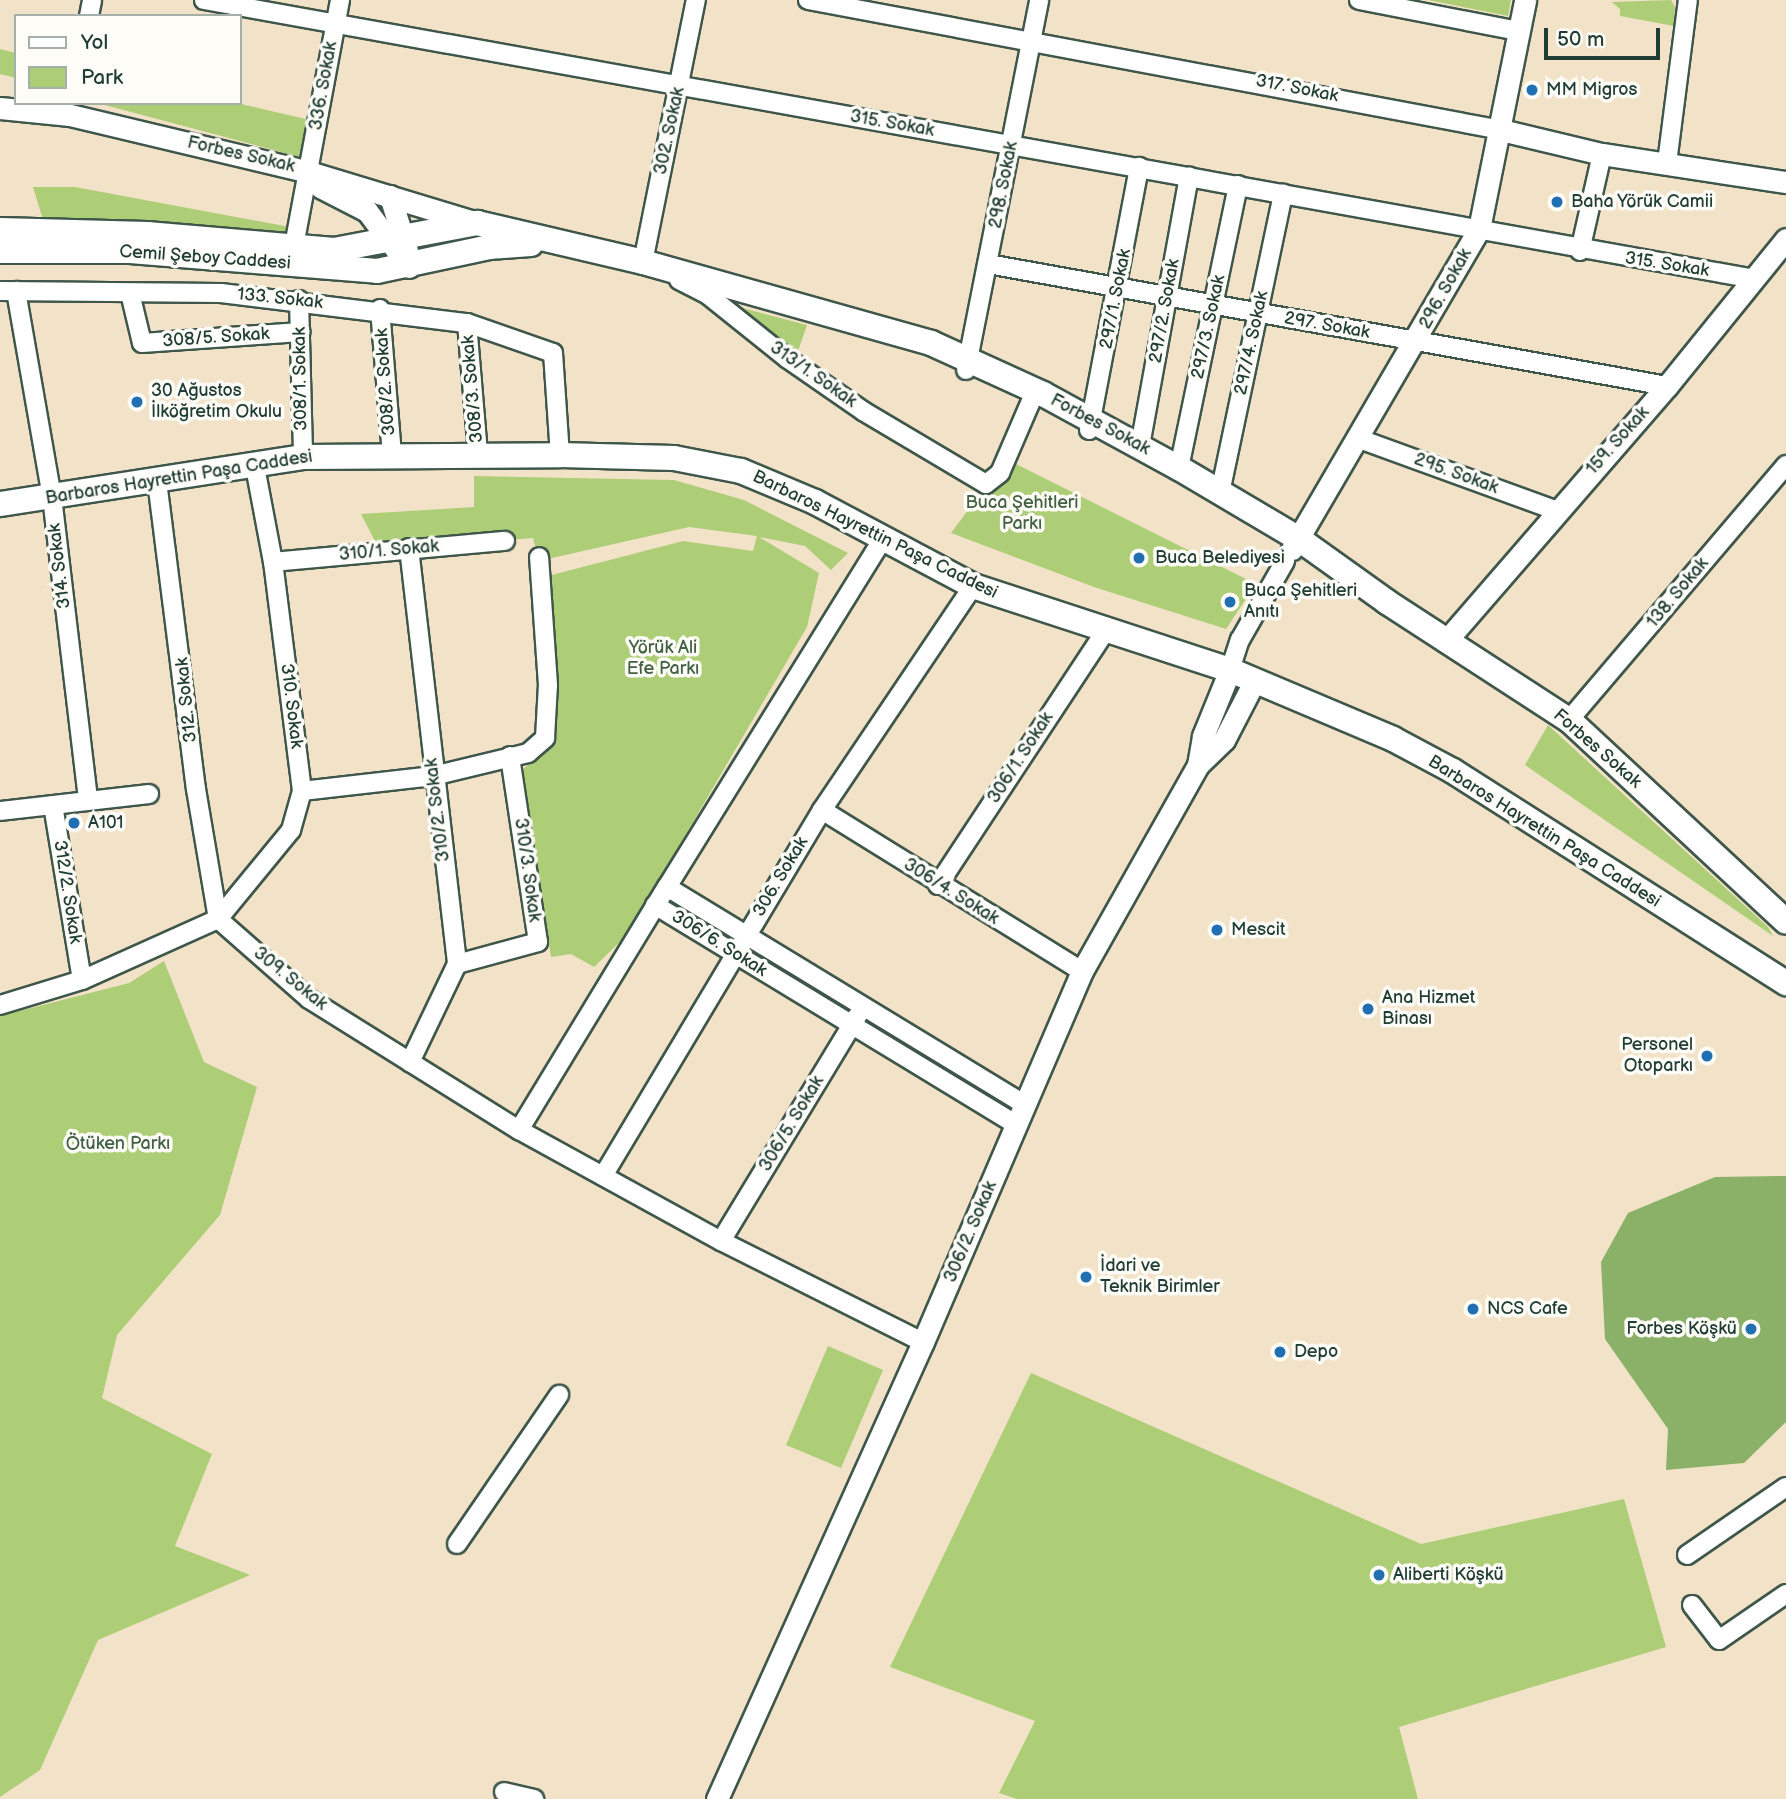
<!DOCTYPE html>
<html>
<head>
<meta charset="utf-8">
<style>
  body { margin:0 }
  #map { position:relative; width:1786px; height:1799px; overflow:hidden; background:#f2e3c8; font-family:"Balsamiq Sans",sans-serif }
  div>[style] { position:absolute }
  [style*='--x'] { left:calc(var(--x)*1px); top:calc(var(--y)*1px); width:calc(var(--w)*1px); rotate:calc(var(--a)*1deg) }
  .green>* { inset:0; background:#adce76 }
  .forest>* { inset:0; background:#8ab167 }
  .roads { filter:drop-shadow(2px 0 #3f564a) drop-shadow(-2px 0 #3f564a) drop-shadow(0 2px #3f564a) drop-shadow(0 -2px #3f564a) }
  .minor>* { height:18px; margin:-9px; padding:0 9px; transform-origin:9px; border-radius:9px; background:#fff }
  .tertiary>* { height:21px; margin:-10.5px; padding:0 10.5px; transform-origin:10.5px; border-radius:10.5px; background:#fff }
  .secondary>* { height:24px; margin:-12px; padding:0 12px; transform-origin:12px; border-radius:12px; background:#fff }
  .dots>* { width:19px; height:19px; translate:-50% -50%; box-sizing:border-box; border:4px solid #fdfcf7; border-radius:50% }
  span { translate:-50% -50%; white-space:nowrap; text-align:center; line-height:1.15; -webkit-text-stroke:7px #fdfcf7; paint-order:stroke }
  .street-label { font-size:18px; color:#1f3d34 }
  .poi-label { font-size:18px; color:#1f3d34 }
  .left { translate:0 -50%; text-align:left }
  .right { translate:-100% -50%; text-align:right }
  .park-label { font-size:18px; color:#426144 }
  .legend { position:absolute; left:14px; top:14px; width:228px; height:91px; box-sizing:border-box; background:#fdfcf7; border:2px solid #a4b0a9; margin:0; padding:9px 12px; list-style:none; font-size:21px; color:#1f3d34 }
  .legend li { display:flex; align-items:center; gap:14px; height:35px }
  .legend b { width:35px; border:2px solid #a4b0a9 }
  .scale { position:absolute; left:1544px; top:28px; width:116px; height:32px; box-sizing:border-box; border:4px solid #1f3d34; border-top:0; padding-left:9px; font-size:21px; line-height:24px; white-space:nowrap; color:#1f3d34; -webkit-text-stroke:5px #fdfcf7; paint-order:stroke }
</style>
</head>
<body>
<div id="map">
  <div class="green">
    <div style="clip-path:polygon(1428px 0,1511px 0,1508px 16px)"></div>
    <div style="clip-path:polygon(1671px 0,1675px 7px,1674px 26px,1620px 16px,1620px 9px,1612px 2px)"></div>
    <div style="clip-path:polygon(0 49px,16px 53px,16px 78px,0 74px)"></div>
    <div style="clip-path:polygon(97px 103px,237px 103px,310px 120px,300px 157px)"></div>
    <div style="clip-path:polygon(33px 187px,75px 187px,290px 227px,287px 237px,44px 223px)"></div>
    <div style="clip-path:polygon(731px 305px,807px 325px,796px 357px)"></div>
    <div style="clip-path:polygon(1006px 459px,1256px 584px,1226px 629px,1094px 587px,951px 533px)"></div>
    <div style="clip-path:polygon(474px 476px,674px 480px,744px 500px,848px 553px,831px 570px,805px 546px,759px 537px,819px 573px,807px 627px,627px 935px,594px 967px,571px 954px,551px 957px,523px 769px,554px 744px,557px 688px,544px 577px,683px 541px,753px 551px,757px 536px,689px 527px,539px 561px,533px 538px,380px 551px,361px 514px,474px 507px)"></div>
    <div style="clip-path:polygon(1548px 725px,1768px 927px,1773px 936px,1525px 765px)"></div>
    <div style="clip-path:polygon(164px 961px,204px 1062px,257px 1087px,220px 1215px,117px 1335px,102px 1398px,212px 1454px,175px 1546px,250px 1575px,98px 1640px,40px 1770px,0 1797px,0 1016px,129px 983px)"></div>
    <div style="clip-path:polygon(828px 1346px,883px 1370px,841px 1468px,786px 1445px)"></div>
    <div style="clip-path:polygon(1031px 1373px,1421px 1544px,1624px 1499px,1666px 1647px,1399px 1727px,1418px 1799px,1017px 1799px,999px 1793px,1035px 1721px,890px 1667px)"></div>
  </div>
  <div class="forest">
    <div style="clip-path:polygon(1786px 1176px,1786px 1422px,1744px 1463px,1666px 1470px,1668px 1429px,1605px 1339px,1601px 1262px,1628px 1213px,1715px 1177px)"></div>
  </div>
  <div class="roads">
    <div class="minor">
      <div style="--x:204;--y:0;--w:1575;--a:10.2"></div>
      <div style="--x:808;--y:0;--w:705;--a:10.62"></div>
      <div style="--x:1359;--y:0;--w:163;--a:11"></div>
      <div style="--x:89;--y:16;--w:16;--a:-79"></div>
      <div style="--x:1667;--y:163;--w:164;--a:-82.7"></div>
      <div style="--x:294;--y:246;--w:250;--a:-79.4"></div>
      <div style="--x:1580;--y:251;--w:99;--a:-77.2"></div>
      <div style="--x:988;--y:264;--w:690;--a:10.19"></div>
      <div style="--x:651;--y:266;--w:9;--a:-153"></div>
      <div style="--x:643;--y:262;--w:267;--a:-78.6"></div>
      <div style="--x:679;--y:280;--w:33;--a:27"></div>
      <div style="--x:708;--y:295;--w:102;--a:38.7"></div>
      <div style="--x:788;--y:359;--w:91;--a:34.7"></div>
      <div style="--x:863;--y:411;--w:143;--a:30.7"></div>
      <div style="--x:986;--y:484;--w:18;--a:-38"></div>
      <div style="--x:1000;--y:473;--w:78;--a:-66.7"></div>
      <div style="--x:0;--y:291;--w:221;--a:0.5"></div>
      <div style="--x:221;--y:293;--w:248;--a:7"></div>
      <div style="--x:467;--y:323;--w:91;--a:19.2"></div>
      <div style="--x:553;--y:353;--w:102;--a:86.1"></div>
      <div style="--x:16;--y:291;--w:209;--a:80.1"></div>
      <div style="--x:52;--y:497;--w:305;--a:83.2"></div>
      <div style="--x:130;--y:293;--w:51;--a:76.5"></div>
      <div style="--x:142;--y:343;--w:159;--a:-4"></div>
      <div style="--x:299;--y:300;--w:157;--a:88.5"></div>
      <div style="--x:380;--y:309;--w:146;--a:85.3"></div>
      <div style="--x:467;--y:323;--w:132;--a:85.2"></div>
      <div style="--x:966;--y:370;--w:377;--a:-78.8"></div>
      <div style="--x:1089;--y:430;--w:268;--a:-79.2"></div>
      <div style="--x:1357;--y:438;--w:211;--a:20"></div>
      <div style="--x:1140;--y:446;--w:274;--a:-79.7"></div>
      <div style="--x:1179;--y:468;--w:289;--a:-78.2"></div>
      <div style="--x:157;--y:481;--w:310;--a:82.8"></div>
      <div style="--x:196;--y:789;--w:132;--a:80.4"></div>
      <div style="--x:1220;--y:493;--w:306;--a:-78.1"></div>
      <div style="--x:409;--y:548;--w:419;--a:83.4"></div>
      <div style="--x:457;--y:964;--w:109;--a:115.6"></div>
      <div style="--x:273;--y:562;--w:233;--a:-5.2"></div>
      <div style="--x:1230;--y:670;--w:32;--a:-72"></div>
      <div style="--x:1240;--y:640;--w:91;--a:-60.3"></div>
      <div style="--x:1569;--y:720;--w:335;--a:-49.6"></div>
      <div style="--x:302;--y:791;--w:132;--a:-6.5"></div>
      <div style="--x:433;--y:776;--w:98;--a:-13.6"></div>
      <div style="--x:528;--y:753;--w:23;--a:-41"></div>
      <div style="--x:545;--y:738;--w:53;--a:-86.8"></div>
      <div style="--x:548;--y:685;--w:128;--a:-94"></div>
      <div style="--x:53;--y:805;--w:177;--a:80.6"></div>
      <div style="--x:822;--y:810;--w:306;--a:31.8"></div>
      <div style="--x:0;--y:811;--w:150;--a:-6.5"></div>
      <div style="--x:938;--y:885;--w:303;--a:-56.6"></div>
      <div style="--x:667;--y:887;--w:410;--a:-58.2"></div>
      <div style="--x:655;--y:905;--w:424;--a:31.3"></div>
      <div style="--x:218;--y:919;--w:121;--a:41.3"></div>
      <div style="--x:309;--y:999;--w:248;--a:32"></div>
      <div style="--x:519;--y:1130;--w:230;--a:28.8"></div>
      <div style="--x:721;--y:1241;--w:226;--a:26.6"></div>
      <div style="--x:457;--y:964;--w:84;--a:-15.2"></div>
      <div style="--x:538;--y:942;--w:188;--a:-98.6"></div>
      <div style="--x:0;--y:1005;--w:86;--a:-17"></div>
      <div style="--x:82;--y:980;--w:149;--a:-24.2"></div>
      <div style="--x:218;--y:919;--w:115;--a:-50.6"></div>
      <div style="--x:291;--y:830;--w:41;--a:-74.2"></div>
      <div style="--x:302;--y:791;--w:231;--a:-97.2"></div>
      <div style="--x:273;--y:562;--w:97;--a:-100.7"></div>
      <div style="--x:519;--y:1130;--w:285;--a:-58.7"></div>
      <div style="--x:667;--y:887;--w:419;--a:31.3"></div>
      <div style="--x:603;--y:1176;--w:427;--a:-59.1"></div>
      <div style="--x:822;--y:810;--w:270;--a:-56"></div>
      <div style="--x:721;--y:1241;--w:263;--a:-58.8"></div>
      <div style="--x:457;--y:1544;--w:181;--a:-55.6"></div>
      <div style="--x:1687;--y:1555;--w:120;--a:-34.5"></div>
      <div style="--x:1692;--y:1605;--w:44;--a:52.4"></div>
      <div style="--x:1719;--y:1640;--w:81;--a:-34.5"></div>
      <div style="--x:504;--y:1792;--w:31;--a:13"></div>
    </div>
    <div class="tertiary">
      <div style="--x:0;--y:108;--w:70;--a:5.7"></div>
      <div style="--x:70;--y:115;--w:246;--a:13.4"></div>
      <div style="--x:309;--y:172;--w:176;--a:16.9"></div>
      <div style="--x:1501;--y:130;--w:104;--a:13.4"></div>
      <div style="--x:1602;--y:154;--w:186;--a:8.7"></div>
      <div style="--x:320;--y:187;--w:53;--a:27.1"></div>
      <div style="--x:367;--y:211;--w:70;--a:53.1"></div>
      <div style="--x:390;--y:196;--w:58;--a:72.8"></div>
      <div style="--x:1292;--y:549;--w:371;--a:-59.7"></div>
      <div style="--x:1479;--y:229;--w:234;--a:-78.6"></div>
      <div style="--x:1446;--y:641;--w:337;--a:-49.1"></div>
      <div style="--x:1667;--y:386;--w:189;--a:-51"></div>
      <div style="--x:1198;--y:765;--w:36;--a:-44"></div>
      <div style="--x:1224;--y:740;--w:68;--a:-62.7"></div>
      <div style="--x:717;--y:1799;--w:501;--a:-65.74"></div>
      <div style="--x:923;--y:1342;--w:404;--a:-66.8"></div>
      <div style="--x:1082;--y:971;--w:236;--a:-60.6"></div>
      <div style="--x:1198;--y:765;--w:29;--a:-80"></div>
      <div style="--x:1203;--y:736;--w:71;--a:-67.8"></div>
    </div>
    <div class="secondary">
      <div style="--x:0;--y:230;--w:147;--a:1.6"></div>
      <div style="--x:147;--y:234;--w:188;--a:4.9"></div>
      <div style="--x:334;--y:250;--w:146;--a:-10.7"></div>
      <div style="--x:477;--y:223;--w:171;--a:13.2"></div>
      <div style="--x:643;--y:262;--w:299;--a:15.7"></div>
      <div style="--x:931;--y:343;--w:123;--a:24.5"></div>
      <div style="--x:1043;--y:394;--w:155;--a:28.6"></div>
      <div style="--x:1179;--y:468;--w:139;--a:30.6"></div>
      <div style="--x:1299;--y:539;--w:108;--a:35.6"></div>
      <div style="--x:1387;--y:602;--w:217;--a:33"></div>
      <div style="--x:1569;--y:720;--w:296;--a:42.9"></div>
      <div style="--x:0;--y:251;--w:130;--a:0"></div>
      <div style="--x:130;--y:251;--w:248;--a:4.6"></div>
      <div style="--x:377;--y:271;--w:115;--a:-12.1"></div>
      <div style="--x:489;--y:247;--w:42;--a:-4.1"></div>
      <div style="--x:0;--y:504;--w:307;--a:-8.8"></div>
      <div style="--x:303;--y:457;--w:257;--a:-0.4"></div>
      <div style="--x:560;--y:455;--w:114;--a:1.5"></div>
      <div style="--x:674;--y:458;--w:68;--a:11"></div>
      <div style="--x:741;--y:471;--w:80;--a:22.7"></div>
      <div style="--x:815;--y:502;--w:179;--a:28"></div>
      <div style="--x:973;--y:586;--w:270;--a:18.1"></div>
      <div style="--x:1230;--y:670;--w:177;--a:22.9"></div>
      <div style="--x:1393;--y:739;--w:68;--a:28.1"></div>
      <div style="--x:1453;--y:771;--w:395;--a:32.5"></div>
    </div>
  </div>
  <div class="dots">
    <div style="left:1532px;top:90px;background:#1f6fb2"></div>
    <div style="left:1557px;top:202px;background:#1f6fb2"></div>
    <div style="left:137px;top:402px;background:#1f6fb2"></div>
    <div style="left:1139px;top:558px;background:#1f6fb2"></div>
    <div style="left:1230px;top:602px;background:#1f6fb2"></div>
    <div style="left:74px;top:823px;background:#1f6fb2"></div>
    <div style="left:1217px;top:930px;background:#1f6fb2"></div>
    <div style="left:1368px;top:1009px;background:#1f6fb2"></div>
    <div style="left:1707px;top:1056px;background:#1f6fb2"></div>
    <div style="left:1086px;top:1277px;background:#1f6fb2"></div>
    <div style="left:1473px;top:1309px;background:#1f6fb2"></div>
    <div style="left:1751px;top:1329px;background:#1f6fb2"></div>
    <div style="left:1280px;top:1352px;background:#1f6fb2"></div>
    <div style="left:1379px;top:1575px;background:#1f6fb2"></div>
  </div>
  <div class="street-label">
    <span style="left:324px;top:86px;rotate:-80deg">336. Sokak</span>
    <span style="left:1297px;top:89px;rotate:11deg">317. Sokak</span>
    <span style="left:892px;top:124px;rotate:10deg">315. Sokak</span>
    <span style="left:670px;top:131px;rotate:-78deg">302. Sokak</span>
    <span style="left:241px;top:155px;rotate:13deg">Forbes Sokak</span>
    <span style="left:1004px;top:185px;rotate:-79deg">298. Sokak</span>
    <span style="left:205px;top:258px;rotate:4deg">Cemil Şeboy Caddesi</span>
    <span style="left:1667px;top:265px;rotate:9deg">315. Sokak</span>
    <span style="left:1446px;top:289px;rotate:-61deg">296. Sokak</span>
    <span style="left:280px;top:299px;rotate:6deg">133. Sokak</span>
    <span style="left:1116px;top:299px;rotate:-79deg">297/1. Sokak</span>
    <span style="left:1165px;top:311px;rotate:-80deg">297/2. Sokak</span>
    <span style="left:1327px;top:326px;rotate:10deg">297. Sokak</span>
    <span style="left:1209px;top:327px;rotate:-78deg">297/3. Sokak</span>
    <span style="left:216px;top:338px;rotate:-4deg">308/5. Sokak</span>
    <span style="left:1252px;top:343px;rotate:-78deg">297/4. Sokak</span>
    <span style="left:813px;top:375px;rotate:35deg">313/1. Sokak</span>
    <span style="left:301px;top:379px;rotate:-91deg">308/1. Sokak</span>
    <span style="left:386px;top:382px;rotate:-94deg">308/2. Sokak</span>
    <span style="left:473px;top:389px;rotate:-95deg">308/3. Sokak</span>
    <span style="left:1100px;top:425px;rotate:28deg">Forbes Sokak</span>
    <span style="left:1618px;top:441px;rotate:-48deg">159. Sokak</span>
    <span style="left:1456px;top:474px;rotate:20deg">295. Sokak</span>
    <span style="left:179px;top:478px;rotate:-9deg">Barbaros Hayrettin Paşa Caddesi</span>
    <span style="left:875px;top:535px;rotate:26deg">Barbaros Hayrettin Paşa Caddesi</span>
    <span style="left:389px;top:551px;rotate:-5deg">310/1. Sokak</span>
    <span style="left:60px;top:566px;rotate:-97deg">314. Sokak</span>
    <span style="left:1678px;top:593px;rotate:-50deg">138. Sokak</span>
    <span style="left:187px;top:700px;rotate:-96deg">312. Sokak</span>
    <span style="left:291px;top:706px;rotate:83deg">310. Sokak</span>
    <span style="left:1597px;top:749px;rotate:41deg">Forbes Sokak</span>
    <span style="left:1021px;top:758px;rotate:-57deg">306/1. Sokak</span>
    <span style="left:438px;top:810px;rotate:-97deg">310/2. Sokak</span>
    <span style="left:1544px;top:832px;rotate:32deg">Barbaros Hayrettin Paşa Caddesi</span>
    <span style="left:527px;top:870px;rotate:82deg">310/3. Sokak</span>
    <span style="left:781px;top:877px;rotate:-59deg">306. Sokak</span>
    <span style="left:67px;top:892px;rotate:81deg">312/2. Sokak</span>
    <span style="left:951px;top:892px;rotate:32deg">306/4. Sokak</span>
    <span style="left:719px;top:944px;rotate:32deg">306/6. Sokak</span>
    <span style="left:290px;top:979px;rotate:39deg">309. Sokak</span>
    <span style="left:792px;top:1124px;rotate:-59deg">306/5. Sokak</span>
    <span style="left:971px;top:1232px;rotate:-67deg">306/2. Sokak</span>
  </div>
  <div class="poi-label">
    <span class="left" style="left:1546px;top:90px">MM Migros</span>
    <span class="left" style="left:1571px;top:202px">Baha Yörük Camii</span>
    <span class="left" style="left:151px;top:402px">30 Ağustos<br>İlköğretim Okulu</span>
    <span class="left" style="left:1155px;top:558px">Buca Belediyesi</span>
    <span class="left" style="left:1244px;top:602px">Buca Şehitleri<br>Anıtı</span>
    <span class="left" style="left:88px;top:823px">A101</span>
    <span class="left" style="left:1231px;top:930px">Mescit</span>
    <span class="left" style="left:1382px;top:1009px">Ana Hizmet<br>Binası</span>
    <span class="right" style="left:1693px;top:1056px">Personel<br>Otoparkı</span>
    <span class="left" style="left:1100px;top:1277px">İdari ve<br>Teknik Birimler</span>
    <span class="left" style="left:1487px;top:1309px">NCS Cafe</span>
    <span class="right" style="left:1737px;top:1329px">Forbes Köşkü</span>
    <span class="left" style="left:1294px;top:1352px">Depo</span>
    <span class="left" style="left:1393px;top:1575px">Aliberti Köşkü</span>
  </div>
  <div class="park-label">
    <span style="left:1022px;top:514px">Buca Şehitleri<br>Parkı</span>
    <span style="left:663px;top:659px">Yörük Ali<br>Efe Parkı</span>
    <span style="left:118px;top:1144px">Ötüken Parkı</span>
  </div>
  <ul class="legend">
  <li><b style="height:9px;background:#fff"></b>Yol</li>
  <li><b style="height:19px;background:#adce76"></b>Park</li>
  </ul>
  <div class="scale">50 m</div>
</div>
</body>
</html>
